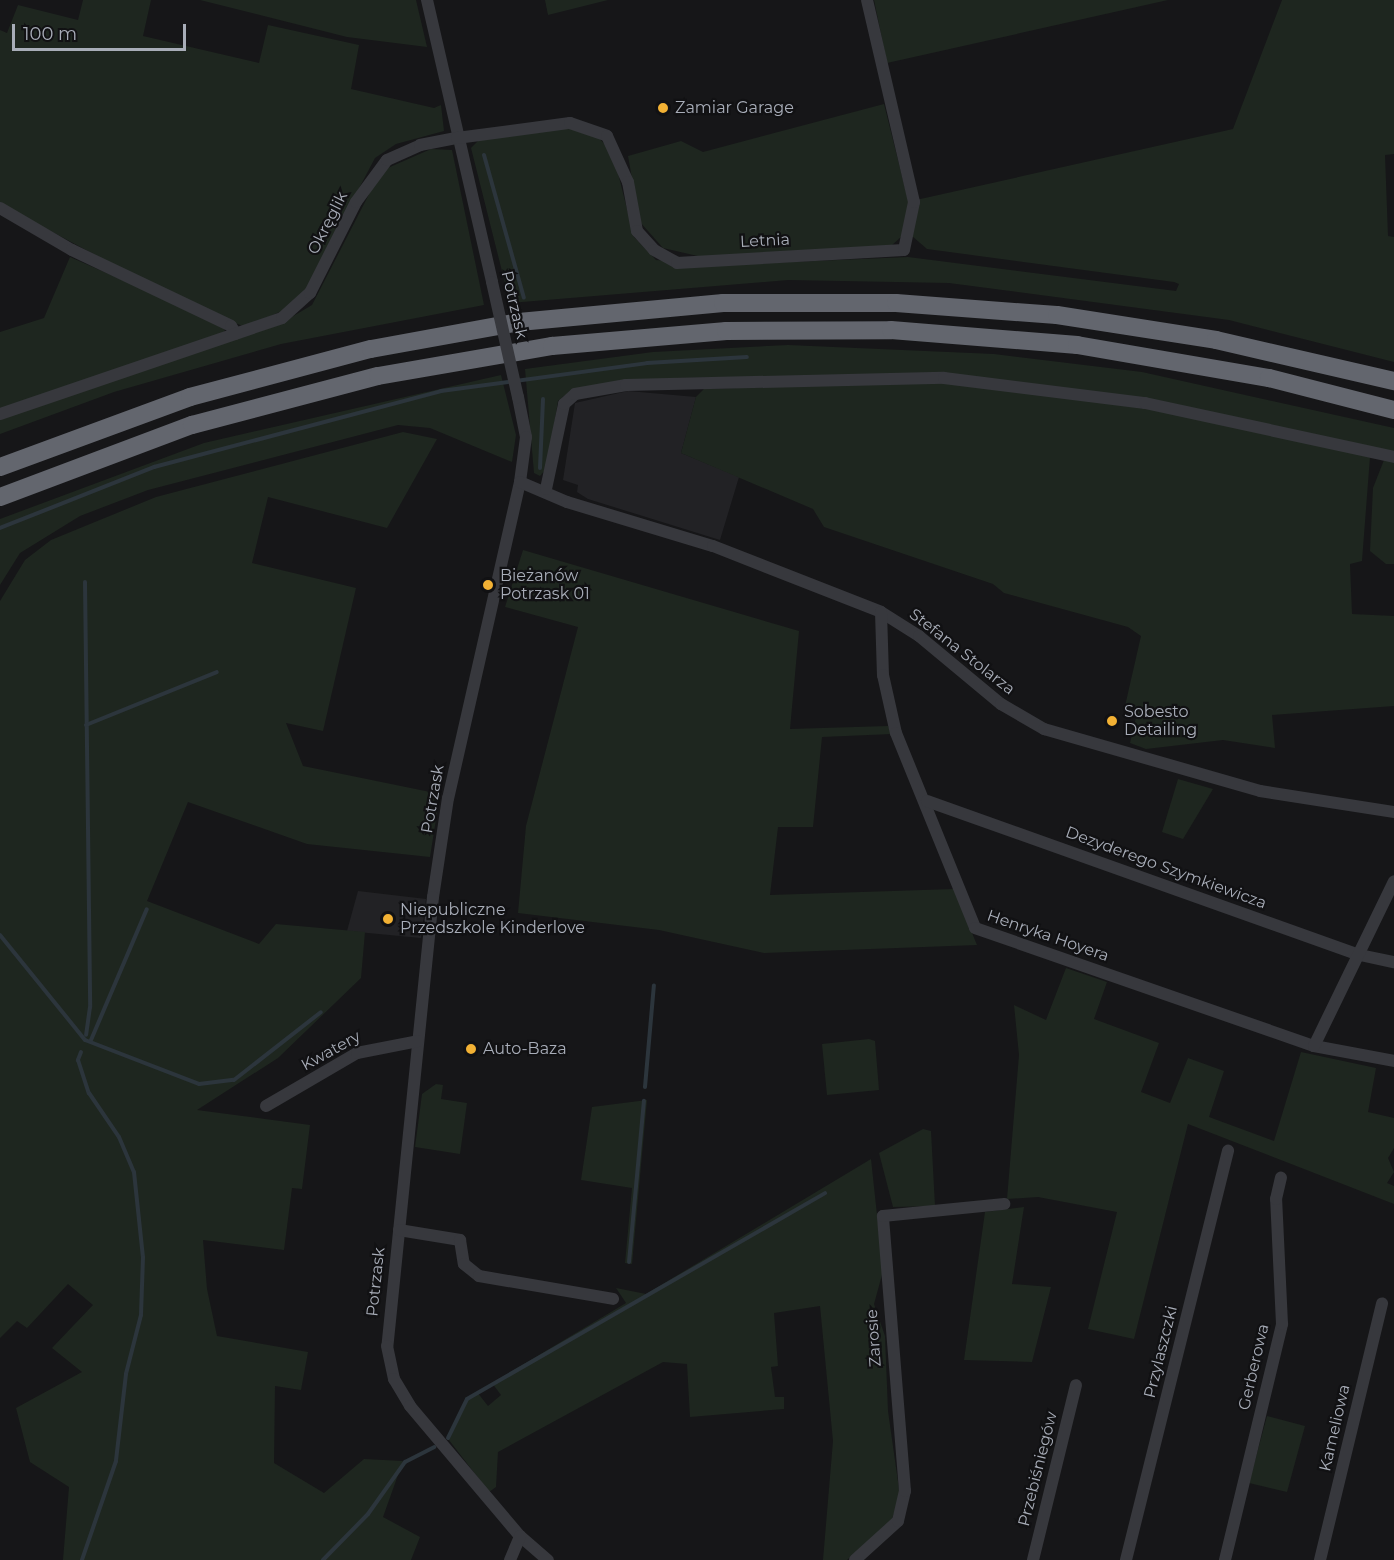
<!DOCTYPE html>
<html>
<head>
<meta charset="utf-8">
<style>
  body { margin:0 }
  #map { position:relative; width:1394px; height:1560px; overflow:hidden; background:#161618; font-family:Montserrat,sans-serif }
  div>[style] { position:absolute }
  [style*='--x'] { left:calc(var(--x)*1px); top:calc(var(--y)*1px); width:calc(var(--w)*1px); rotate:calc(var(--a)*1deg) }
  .built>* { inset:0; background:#222225 }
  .green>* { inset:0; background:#1e261f }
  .stream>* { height:4px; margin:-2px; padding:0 2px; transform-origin:2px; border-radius:2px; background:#2c353c }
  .minor>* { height:12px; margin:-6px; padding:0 6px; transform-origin:6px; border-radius:6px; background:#37383d }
  .highway>* { height:18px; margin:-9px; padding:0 9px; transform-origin:9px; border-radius:9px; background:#63666e }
  .minor-bridge>* { height:12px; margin:-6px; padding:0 6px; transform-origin:6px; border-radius:6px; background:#37383d }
  .dots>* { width:16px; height:16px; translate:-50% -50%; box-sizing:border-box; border:3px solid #111113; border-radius:50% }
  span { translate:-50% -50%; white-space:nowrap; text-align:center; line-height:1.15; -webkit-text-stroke:4.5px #111113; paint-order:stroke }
  .poi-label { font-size:16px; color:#a8adb8 }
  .left { translate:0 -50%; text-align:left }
  .street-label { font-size:16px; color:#a8adb8 }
  .scale { position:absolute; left:12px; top:24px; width:174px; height:27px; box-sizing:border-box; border:3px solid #a8adb8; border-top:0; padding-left:8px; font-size:18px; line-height:21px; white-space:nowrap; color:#a8adb8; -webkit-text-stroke:4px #111113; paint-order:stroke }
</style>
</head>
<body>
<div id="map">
  <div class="built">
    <div style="clip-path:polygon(628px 391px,696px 397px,681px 453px,739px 477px,720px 540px,588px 499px,577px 492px,578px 485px,563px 480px,575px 403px)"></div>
    <div style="clip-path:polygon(358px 891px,426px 899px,421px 938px,347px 931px)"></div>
  </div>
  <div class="green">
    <div style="clip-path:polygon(83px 0,151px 0,143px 36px,259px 63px,268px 25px,359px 45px,351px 89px,434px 108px,441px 105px,444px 131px,396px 144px,375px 158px,298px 304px,245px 327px,178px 299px,0 204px,0 30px,7px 33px,18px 5px,78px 20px)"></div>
    <div style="clip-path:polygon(200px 0,416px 0,427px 47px,347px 37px)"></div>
    <div style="clip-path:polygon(545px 0,608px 0,548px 15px)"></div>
    <div style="clip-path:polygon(874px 0,1168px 0,887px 63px)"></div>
    <div style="clip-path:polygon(1282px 0,1394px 0,1394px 154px,1385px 155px,1388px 236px,1394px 237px,1394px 362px,1229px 320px,949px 283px,788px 280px,510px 303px,471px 148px,479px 140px,571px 128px,596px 135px,613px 153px,634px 237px,656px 260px,722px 265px,908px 257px,1176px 291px,1179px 284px,1174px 282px,927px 249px,912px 236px,916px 200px,1233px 129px)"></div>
    <div style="clip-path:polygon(884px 104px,910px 208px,902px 236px,891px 246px,702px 257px,663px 248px,640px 222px,628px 156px,681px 141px,703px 152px)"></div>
    <div style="clip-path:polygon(431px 149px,452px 150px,484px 305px,281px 344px,114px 392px,0 434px,0 418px,285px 321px,312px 305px,381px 171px)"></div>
    <div style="clip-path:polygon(70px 257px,200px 314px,225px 328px,224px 334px,0 410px,0 332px,44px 318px)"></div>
    <div style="clip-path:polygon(788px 345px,994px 354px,1142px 372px,1394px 428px,1394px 452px,1225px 416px,943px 375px,674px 378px,565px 395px,558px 401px,547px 468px,540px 476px,534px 473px,525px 369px,653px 352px)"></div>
    <div style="clip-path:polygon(501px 375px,516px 435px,512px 462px,430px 428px,398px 425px,148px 490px,80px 516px,20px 553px,0 585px,0 519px,204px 443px)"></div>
    <div style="clip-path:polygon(953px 382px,1144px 406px,1370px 457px,1362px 561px,1350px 564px,1352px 614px,1394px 616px,1394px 706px,1272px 715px,1275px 748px,1223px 740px,1146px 749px,1130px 743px,1138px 709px,1125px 706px,1141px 636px,1128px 627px,1004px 593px,993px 584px,824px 527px,813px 509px,681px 453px,696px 397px,704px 389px)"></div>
    <div style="clip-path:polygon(403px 432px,437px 439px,387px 528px,268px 497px,252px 563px,356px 588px,323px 731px,286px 723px,303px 766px,440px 794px,430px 857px,307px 844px,188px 802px,147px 901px,259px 944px,276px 924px,365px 932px,361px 978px,278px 1058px,197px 1110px,310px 1125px,302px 1189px,292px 1188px,284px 1250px,203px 1240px,207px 1289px,217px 1336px,308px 1352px,301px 1390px,275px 1386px,274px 1463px,324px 1493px,364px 1459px,403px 1461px,383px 1517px,420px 1537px,411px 1560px,63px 1560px,69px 1487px,30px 1462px,16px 1408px,82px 1372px,52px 1348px,93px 1305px,68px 1284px,27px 1328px,17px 1321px,0 1338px,0 601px,25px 560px,51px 540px,156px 497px)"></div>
    <div style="clip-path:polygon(1384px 460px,1394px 460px,1394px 564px,1386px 564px,1370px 551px,1373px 488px)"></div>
    <div style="clip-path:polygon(523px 550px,799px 631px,790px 729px,888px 726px,892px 734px,822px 737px,813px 827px,778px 827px,770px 895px,954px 889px,977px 945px,764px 953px,659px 930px,518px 913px,526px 826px,578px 627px,505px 607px)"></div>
    <div style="clip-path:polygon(1178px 779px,1213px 789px,1183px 839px,1162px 832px)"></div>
    <div style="clip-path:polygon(1066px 968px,1107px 982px,1094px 1019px,1159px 1043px,1141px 1092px,1170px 1103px,1188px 1058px,1224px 1071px,1209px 1117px,1274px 1141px,1301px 1052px,1376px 1068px,1368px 1112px,1394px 1118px,1394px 1148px,1388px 1158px,1394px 1172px,1387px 1183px,1394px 1186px,1394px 1204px,1188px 1124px,1134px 1339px,1088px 1329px,1117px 1212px,1038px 1197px,1007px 1199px,1019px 1055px,1014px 1005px,1046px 1020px)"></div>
    <div style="clip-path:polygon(869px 1039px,875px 1041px,879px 1090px,827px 1095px,822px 1044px)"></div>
    <div style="clip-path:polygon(436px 1084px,443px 1085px,441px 1099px,467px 1103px,460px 1154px,415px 1147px,422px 1094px)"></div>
    <div style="clip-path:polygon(647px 1100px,632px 1264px,625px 1263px,632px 1188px,581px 1180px,592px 1107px)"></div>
    <div style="clip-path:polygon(923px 1129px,931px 1131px,935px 1206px,893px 1207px,879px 1153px)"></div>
    <div style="clip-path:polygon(871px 1159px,883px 1271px,874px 1304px,885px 1336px,888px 1411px,900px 1496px,892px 1519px,847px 1560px,823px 1560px,833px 1441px,820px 1306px,774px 1313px,778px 1366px,771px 1367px,775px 1397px,784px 1397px,784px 1409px,690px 1417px,687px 1364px,663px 1362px,498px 1452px,496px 1487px,489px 1492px,449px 1440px,467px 1401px,477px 1392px,488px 1406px,501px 1395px,492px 1383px,626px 1303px,616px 1288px,646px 1294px)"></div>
    <div style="clip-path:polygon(1024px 1207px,1012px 1284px,1051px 1287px,1032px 1362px,964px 1360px,985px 1212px)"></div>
    <div style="clip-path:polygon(1267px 1416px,1305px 1426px,1287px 1492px,1249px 1483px)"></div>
  </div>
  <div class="stream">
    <div style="--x:484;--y:155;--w:148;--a:74.4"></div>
    <div style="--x:540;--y:468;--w:69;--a:-87.5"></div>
    <div style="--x:0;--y:528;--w:166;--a:-21.6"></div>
    <div style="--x:154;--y:467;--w:297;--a:-14.8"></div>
    <div style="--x:441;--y:391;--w:208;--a:-7.7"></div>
    <div style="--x:647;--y:363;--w:100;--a:-3.4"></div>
    <div style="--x:85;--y:582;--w:425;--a:89.3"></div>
    <div style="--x:90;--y:1007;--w:28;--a:98"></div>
    <div style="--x:86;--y:725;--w:141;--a:-22"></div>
    <div style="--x:0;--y:935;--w:135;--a:51"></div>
    <div style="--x:85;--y:1040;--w:122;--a:21.1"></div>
    <div style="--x:199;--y:1084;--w:35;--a:-7"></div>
    <div style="--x:234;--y:1080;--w:110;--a:-38"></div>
    <div style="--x:91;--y:1040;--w:142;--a:-66.9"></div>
    <div style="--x:81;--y:1052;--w:9;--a:111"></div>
    <div style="--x:78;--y:1060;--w:35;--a:72"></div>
    <div style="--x:89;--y:1093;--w:53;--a:55.7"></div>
    <div style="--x:119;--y:1137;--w:38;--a:67"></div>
    <div style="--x:134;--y:1172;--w:85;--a:84"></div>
    <div style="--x:143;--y:1257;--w:58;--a:92"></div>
    <div style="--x:141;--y:1315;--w:61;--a:104.3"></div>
    <div style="--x:126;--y:1374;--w:88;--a:96.6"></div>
    <div style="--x:116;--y:1461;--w:105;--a:109"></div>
    <div style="--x:645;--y:1087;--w:102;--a:-85"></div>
    <div style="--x:629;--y:1262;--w:162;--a:-84.7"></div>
    <div style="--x:448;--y:1438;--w:43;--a:-64"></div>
    <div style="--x:467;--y:1399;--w:413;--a:-29.9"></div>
    <div style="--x:323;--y:1560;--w:64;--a:-45.6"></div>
    <div style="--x:368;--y:1514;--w:64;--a:-54.6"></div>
    <div style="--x:405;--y:1462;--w:33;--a:-27"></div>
  </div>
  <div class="minor">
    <div style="--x:427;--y:0;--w:289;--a:77"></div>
    <div style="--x:0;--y:208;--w:83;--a:30.3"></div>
    <div style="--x:72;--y:250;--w:176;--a:25.5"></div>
    <div style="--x:231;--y:326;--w:9;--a:58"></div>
    <div style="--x:518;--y:397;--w:41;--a:78.7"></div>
    <div style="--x:526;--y:437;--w:45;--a:97.6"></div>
    <div style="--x:520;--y:482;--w:324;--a:102.8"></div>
    <div style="--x:448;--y:798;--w:100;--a:98.6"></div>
    <div style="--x:433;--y:897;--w:451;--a:95.8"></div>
    <div style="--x:387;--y:1346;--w:34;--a:78"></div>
    <div style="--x:394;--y:1379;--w:31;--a:59"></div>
    <div style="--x:410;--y:1406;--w:170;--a:49.8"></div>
    <div style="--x:520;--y:1536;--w:37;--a:41"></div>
    <div style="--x:0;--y:414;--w:298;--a:-18.8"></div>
    <div style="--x:282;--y:318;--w:38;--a:-42"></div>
    <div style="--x:310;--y:293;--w:102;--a:-63.2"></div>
    <div style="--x:356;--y:202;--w:52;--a:-53.6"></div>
    <div style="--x:387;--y:160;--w:36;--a:-24"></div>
    <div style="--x:420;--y:145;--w:38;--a:-11"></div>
    <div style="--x:457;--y:138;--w:114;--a:-7.6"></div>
    <div style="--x:570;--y:123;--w:39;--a:19"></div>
    <div style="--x:607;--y:136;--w:51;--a:65.5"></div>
    <div style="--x:628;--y:182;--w:50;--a:79.6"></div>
    <div style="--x:637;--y:231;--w:25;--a:48"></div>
    <div style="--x:654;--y:250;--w:26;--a:29"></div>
    <div style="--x:677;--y:263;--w:227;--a:-3.3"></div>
    <div style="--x:904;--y:250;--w:49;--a:-78.2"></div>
    <div style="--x:914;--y:202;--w:207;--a:-103.1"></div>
    <div style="--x:520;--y:482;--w:51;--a:23.1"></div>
    <div style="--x:567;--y:502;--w:152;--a:16.8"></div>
    <div style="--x:713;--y:546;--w:180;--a:21.4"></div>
    <div style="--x:881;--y:612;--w:45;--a:32.3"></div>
    <div style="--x:919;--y:636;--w:107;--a:39.7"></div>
    <div style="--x:1001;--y:704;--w:50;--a:30.2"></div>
    <div style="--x:1044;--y:729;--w:225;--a:16"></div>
    <div style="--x:1260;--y:791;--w:136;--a:8.9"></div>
    <div style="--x:546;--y:489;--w:87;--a:-78"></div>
    <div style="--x:564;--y:404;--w:15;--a:-42"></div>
    <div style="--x:575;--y:394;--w:52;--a:-10"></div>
    <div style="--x:626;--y:385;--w:318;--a:-1.3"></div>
    <div style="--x:944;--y:378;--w:203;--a:7.1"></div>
    <div style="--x:1145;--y:403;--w:255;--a:12.2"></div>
    <div style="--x:881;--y:612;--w:63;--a:88.2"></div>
    <div style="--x:883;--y:675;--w:59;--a:77.4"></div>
    <div style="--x:896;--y:733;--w:210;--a:67.9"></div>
    <div style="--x:975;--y:928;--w:359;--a:19.2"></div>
    <div style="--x:1314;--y:1046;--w:81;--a:10.6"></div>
    <div style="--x:927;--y:801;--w:460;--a:19.6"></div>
    <div style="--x:1360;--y:955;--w:35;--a:12"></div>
    <div style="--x:1314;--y:1046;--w:183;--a:-64.1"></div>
    <div style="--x:266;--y:1106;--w:105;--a:-30.2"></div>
    <div style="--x:357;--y:1053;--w:62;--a:-11.1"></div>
    <div style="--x:399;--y:1230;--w:62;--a:9.3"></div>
    <div style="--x:460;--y:1240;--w:24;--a:81"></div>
    <div style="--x:464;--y:1264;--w:19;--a:39"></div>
    <div style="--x:479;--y:1276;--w:136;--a:9.7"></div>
    <div style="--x:510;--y:1560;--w:26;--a:-67"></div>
    <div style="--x:855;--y:1560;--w:58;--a:-42.2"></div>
    <div style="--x:898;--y:1521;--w:31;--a:-77"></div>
    <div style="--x:905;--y:1491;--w:276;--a:-94.6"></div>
    <div style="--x:883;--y:1216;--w:122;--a:-5.7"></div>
    <div style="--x:1033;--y:1560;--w:180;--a:-76.2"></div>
    <div style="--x:1126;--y:1560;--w:422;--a:-76"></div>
    <div style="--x:1225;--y:1560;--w:243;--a:-76.4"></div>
    <div style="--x:1282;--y:1324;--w:125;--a:-92.7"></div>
    <div style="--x:1276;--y:1199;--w:22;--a:-77"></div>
    <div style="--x:1320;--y:1560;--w:264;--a:-76.4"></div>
  </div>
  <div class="highway">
    <div style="--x:0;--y:467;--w:202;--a:-20.2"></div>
    <div style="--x:190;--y:397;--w:187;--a:-14.9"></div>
    <div style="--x:371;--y:349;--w:150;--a:-10.3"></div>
    <div style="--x:519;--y:322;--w:205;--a:-5.3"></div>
    <div style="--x:723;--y:303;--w:173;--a:0"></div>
    <div style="--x:896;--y:303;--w:161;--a:4.3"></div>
    <div style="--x:1057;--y:315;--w:161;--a:8.9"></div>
    <div style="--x:1216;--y:340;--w:183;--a:13"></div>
    <div style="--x:0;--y:497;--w:205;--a:-20.6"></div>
    <div style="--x:192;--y:425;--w:192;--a:-14.8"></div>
    <div style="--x:378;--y:376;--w:177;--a:-9.8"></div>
    <div style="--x:552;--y:346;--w:175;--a:-4.9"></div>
    <div style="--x:726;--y:331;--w:165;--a:-0.3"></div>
    <div style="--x:891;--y:330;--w:187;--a:4.6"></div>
    <div style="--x:1077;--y:345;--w:195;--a:9.8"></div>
    <div style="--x:1269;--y:378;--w:129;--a:14.4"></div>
  </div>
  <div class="minor-bridge">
    <div style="--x:492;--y:282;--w:118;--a:77.3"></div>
  </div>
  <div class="dots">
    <div style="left:663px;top:108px;background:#f2b134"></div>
    <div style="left:488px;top:585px;background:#f2b134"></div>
    <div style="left:1112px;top:721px;background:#f2b134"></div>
    <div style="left:388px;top:919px;background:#f2b134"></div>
    <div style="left:471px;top:1049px;background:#f2b134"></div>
  </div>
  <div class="poi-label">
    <span class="left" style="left:675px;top:108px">Zamiar Garage</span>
    <span class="left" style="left:500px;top:585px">Bieżanów<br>Potrzask 01</span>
    <span class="left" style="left:1124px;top:721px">Sobesto<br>Detailing</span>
    <span class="left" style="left:400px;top:919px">Niepubliczne<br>Przedszkole Kinderlove</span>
    <span class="left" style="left:483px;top:1049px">Auto-Baza</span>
  </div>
  <div class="street-label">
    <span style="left:328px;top:223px;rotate:-63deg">Okręglik</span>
    <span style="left:765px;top:241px;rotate:-3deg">Letnia</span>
    <span style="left:514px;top:305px;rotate:77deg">Potrzask</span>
    <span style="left:962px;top:652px;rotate:38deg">Stefana Stolarza</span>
    <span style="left:433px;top:799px;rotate:-80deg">Potrzask</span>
    <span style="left:1166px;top:868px;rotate:20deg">Dezyderego Szymkiewicza</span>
    <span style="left:1048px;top:936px;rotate:19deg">Henryka Hoyera</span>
    <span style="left:331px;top:1051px;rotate:-29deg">Kwatery</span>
    <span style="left:376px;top:1282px;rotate:-84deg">Potrzask</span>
    <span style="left:874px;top:1338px;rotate:-94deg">Zarosie</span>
    <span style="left:1161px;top:1352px;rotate:-76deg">Przylaszczki</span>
    <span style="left:1254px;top:1367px;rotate:-77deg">Gerberowa</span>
    <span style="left:1335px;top:1428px;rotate:-77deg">Kameliowa</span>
    <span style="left:1038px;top:1469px;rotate:-76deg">Przebiśniegów</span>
  </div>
  <div class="scale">100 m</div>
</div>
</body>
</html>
